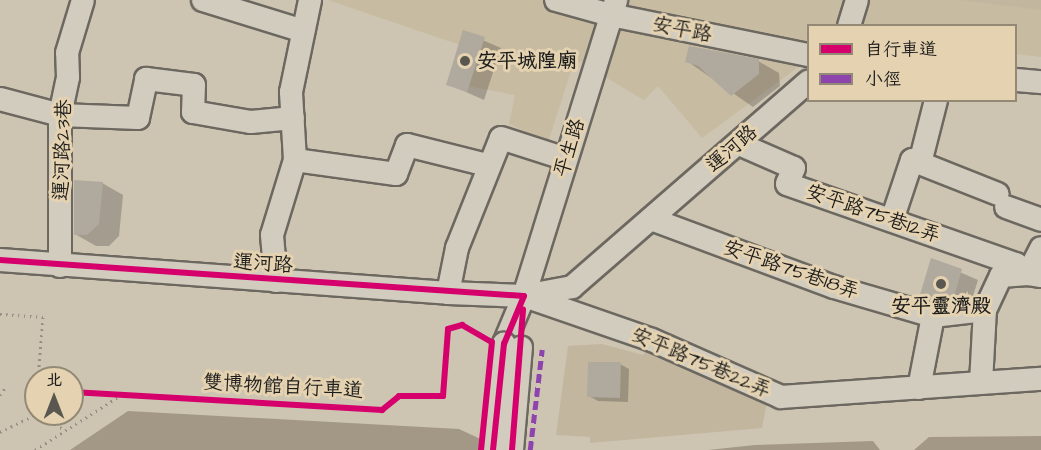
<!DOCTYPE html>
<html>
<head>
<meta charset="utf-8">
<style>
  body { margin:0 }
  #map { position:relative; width:1041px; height:450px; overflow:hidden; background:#cdc4b2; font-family:"Architects Daughter","LXGW WenKai TC",sans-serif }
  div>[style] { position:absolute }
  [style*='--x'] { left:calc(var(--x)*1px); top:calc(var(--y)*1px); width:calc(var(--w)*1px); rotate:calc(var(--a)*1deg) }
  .built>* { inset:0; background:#c7bba2 }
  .green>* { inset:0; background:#c2b69f }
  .water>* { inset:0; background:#a29885 }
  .shadow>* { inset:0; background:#0003 }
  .building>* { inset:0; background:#b0a99d }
  .path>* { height:3px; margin-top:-1.5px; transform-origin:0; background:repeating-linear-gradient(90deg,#948f87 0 1.5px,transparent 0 6px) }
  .roads { filter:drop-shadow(2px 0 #6c6860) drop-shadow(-2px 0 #6c6860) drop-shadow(0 2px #6c6860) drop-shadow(0 -2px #6c6860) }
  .minor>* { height:22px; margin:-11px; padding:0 11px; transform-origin:11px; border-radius:11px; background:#d2ccbf }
  .bridges { filter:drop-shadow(2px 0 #6c6860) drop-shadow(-2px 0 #6c6860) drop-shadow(0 2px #6c6860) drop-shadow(0 -2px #6c6860) }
  .minor-bridge>* { height:22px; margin:-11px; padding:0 11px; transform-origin:11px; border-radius:11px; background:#d2ccbf }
  .quiet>* { height:4.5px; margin-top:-2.25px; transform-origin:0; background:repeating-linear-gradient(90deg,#8e44ad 0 9px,transparent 0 13.5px) }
  .cycleway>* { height:6px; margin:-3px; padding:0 3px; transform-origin:3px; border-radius:3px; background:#d6006c }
  .dots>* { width:16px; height:16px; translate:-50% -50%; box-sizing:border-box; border:3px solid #e4d2b0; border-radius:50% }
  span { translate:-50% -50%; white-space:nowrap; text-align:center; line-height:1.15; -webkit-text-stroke:6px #e4d2b0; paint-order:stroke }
  .street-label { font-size:20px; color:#1c1c1c }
  .poi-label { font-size:20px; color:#1c1c1c; font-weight:700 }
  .left { translate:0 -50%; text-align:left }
  .legend { position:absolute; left:807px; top:24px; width:210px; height:78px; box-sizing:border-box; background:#e4d2b0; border:2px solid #948975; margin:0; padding:8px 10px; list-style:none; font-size:18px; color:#1c1c1c }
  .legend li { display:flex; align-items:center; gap:12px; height:30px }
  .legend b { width:30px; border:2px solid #948975 }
  .north { position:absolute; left:24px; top:366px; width:60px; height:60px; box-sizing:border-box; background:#e4d2b0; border:2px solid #948975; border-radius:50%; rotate:0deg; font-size:16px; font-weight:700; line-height:24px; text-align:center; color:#1c1c1c }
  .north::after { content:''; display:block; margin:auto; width:21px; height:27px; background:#5a5750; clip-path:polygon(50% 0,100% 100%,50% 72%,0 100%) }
</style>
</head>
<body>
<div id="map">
  <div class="built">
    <div style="clip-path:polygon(328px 0,847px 0,839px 25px,808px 26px,808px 60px,702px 138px,658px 86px,644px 100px,575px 59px,548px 142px,509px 124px,515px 95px,451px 83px,460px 45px)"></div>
    <div style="clip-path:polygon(867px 0,1041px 0,1041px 57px,1016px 54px,1016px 26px,860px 26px)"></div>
  </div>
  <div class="green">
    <div style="clip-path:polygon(960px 0,1041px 0,1041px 10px)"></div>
    <div style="clip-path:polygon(602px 344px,643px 355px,648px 345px,767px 401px,762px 428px,590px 443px,590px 437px,556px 435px,568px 346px)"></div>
  </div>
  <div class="water">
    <div style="clip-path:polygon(128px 411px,459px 429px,504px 450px,70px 450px)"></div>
    <div style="clip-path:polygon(1041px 436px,1041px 450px,914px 450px,929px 437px)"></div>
    <div style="clip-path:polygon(873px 441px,880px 450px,708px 450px,755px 445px)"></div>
  </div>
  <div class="shadow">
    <div style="clip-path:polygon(464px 32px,501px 48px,484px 100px,448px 84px)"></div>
    <div style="clip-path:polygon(687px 61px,758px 61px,779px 73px,780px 86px,753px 107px)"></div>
    <div style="clip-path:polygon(102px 183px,123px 195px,119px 236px,109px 246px,96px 246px,75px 234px)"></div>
    <div style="clip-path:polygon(932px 260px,978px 280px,969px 309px,937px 307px,921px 297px)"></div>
    <div style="clip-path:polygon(620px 364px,629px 369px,628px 402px,598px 401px,589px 396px)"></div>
  </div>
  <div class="building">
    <div style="clip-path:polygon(463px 30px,485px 37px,467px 92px,446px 85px)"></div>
    <div style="clip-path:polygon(689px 46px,759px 59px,759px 74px,731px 96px,698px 66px,685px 62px)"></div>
    <div style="clip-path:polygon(74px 180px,103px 182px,99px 224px,87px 235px,74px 235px)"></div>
    <div style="clip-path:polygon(931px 258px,962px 269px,953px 300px,934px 302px,919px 298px)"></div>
    <div style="clip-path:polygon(588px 362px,621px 362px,620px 398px,587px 397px)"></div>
  </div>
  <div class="path">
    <div style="--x:0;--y:314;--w:43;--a:4"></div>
    <div style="--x:43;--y:317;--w:61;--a:94.7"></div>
    <div style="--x:0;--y:395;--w:9;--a:-54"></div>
    <div style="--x:40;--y:414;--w:30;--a:33"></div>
    <div style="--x:0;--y:432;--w:41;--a:-25.9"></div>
    <div style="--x:35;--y:450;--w:102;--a:-32.6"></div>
  </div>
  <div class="roads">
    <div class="minor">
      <div style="--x:203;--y:0;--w:105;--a:17.2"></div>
      <div style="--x:556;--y:0;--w:57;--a:15.3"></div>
      <div style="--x:611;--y:15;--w:201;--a:11.5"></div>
      <div style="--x:849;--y:26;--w:27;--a:-73"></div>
      <div style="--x:1016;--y:80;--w:25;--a:5"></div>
      <div style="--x:0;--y:99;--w:62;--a:14.9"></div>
      <div style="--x:60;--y:115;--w:78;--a:2.2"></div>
      <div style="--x:138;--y:118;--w:40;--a:-78"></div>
      <div style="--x:146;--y:79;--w:48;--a:7.1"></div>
      <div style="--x:194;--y:85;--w:27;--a:92"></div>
      <div style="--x:193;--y:112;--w:59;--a:9.8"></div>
      <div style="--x:251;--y:122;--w:42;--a:-5.4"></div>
      <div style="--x:739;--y:144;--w:60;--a:23.6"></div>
      <div style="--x:794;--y:168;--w:17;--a:114"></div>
      <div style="--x:787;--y:184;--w:243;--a:19.3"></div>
      <div style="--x:1016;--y:264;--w:16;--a:40"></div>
      <div style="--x:1028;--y:274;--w:13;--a:9"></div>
      <div style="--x:295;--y:160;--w:102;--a:7.9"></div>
      <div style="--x:396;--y:174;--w:31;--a:-69"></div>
      <div style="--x:407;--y:145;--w:82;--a:14"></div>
      <div style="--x:920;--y:163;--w:65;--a:-75.7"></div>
      <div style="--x:1006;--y:207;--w:37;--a:20"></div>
      <div style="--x:651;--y:219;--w:195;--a:20.4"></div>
      <div style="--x:834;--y:287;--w:103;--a:16.3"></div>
      <div style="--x:892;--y:220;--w:63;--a:-71.6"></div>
      <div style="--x:912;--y:160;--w:92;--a:21.6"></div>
      <div style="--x:0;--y:260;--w:449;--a:4.2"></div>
      <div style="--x:448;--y:293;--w:76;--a:2.3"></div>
      <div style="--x:524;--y:296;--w:49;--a:-10.6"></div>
      <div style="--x:572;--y:287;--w:313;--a:-41"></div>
      <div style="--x:60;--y:266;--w:151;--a:-90"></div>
      <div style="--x:60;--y:115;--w:39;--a:-78"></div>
      <div style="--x:68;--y:77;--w:24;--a:-92"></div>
      <div style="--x:67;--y:53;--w:55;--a:-73.2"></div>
      <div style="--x:276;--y:281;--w:46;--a:-95"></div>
      <div style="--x:272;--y:235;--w:78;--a:-73"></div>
      <div style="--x:295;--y:160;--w:68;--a:-93.4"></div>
      <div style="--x:291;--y:92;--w:94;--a:-78.3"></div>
      <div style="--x:448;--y:293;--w:46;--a:-78.7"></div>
      <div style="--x:457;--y:248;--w:118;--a:-68.2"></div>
      <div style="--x:501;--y:138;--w:68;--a:17.9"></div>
      <div style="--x:525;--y:296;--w:134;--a:19.1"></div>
      <div style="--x:652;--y:340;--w:141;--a:23.8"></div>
      <div style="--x:781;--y:397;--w:261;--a:-4"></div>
      <div style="--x:504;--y:344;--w:52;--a:-67.4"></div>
      <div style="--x:524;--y:296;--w:310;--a:-72.7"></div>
      <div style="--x:981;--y:383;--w:73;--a:-86.9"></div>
      <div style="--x:919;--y:388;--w:73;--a:-79"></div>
      <div style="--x:933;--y:316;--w:52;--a:-6.6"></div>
      <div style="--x:985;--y:310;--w:38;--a:-65"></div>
      <div style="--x:1001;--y:276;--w:27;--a:-4"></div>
      <div style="--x:1028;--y:274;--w:29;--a:-63"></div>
    </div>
  </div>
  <div class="bridges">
    <div class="minor-bridge">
      <div style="--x:493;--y:450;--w:107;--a:-84.1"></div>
      <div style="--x:512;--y:450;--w:103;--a:-85"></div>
    </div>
  </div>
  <div class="quiet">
    <div style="--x:530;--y:450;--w:101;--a:-83.2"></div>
  </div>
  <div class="cycleway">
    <div style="--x:0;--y:260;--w:525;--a:3.93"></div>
    <div style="--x:72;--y:392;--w:311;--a:3.3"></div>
    <div style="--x:382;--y:410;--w:22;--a:-39"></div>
    <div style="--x:399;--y:396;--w:44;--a:0"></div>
    <div style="--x:443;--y:396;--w:67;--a:-85.7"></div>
    <div style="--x:448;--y:329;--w:15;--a:-16"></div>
    <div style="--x:462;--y:325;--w:34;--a:30"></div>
    <div style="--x:492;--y:342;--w:109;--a:95.8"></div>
    <div style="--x:493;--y:450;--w:107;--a:-84.1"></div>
    <div style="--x:504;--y:344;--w:52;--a:-67.4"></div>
    <div style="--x:512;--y:450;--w:141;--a:-85.5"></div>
  </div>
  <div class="dots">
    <div style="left:465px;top:61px;background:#5a5750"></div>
    <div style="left:941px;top:284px;background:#5a5750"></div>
  </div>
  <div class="street-label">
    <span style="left:682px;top:30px;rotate:11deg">安平路</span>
    <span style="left:570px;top:148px;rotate:-73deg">平生路</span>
    <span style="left:732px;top:149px;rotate:-41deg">運河路</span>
    <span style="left:63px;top:150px;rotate:-88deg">運河路23巷</span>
    <span style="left:873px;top:214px;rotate:19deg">安平路75巷12弄</span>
    <span style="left:263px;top:264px;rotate:4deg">運河路</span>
    <span style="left:791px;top:270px;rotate:19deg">安平路75巷18弄</span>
    <span style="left:701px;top:363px;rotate:23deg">安平路75巷22弄</span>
    <span style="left:283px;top:387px;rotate:3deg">雙博物館自行車道</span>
  </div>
  <div class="poi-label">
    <span class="left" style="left:477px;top:61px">安平城隍廟</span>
    <span style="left:941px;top:306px">安平靈濟殿</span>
  </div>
  <ul class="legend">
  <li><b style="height:8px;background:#d6006c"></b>自行車道</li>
  <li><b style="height:8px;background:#8e44ad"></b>小徑</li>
  </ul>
  <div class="north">北</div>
</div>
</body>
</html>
